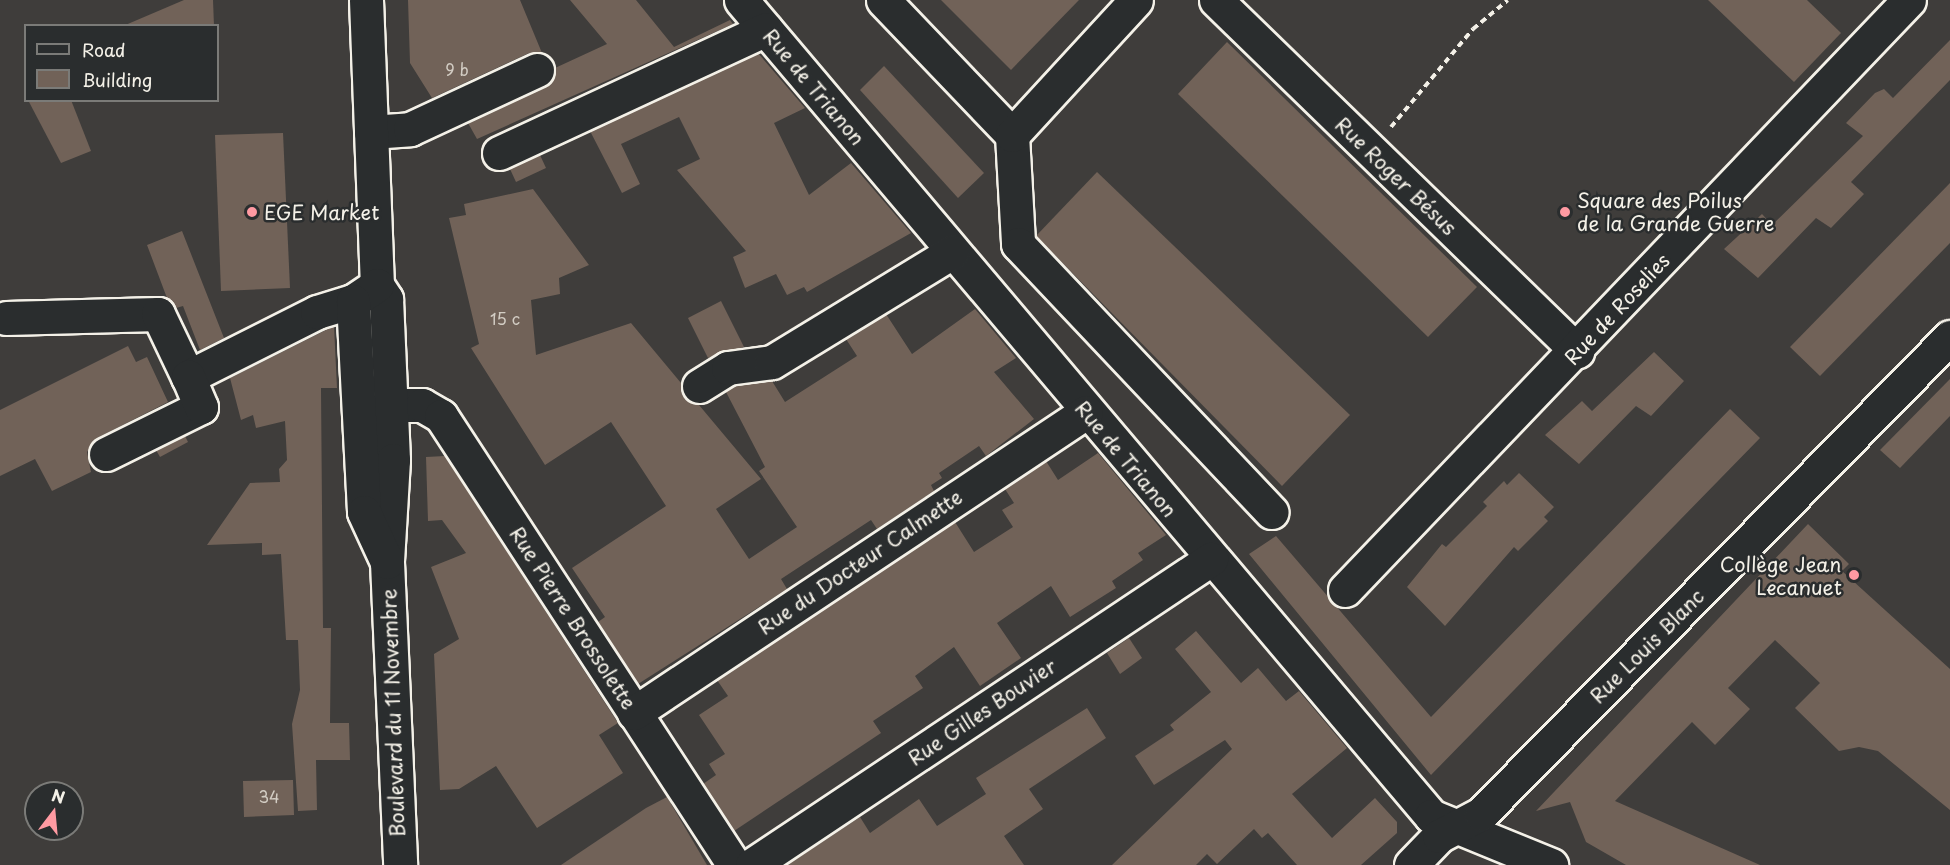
<!DOCTYPE html>
<html>
<head>
<meta charset="utf-8">
<style>
  body { margin:0 }
  #map { position:relative; width:1950px; height:865px; overflow:hidden; background:#3f3d3b; font-family:"Playpen Sans",sans-serif }
  div>[style] { position:absolute }
  [style*='--x'] { left:calc(var(--x)*1px); top:calc(var(--y)*1px); width:calc(var(--w)*1px); rotate:calc(var(--a)*1deg) }
  .building>* { inset:0; background:#716258 }
  .path>* { height:4px; margin-top:-2px; transform-origin:0; background:repeating-linear-gradient(90deg,#f4f1e8 0 6px,transparent 0 10.5px) }
  .roads { filter:drop-shadow(2px 0 #f4f1e8) drop-shadow(-2px 0 #f4f1e8) drop-shadow(0 2px #f4f1e8) drop-shadow(0 -2px #f4f1e8) }
  .minor>* { height:33px; margin:-16.5px; padding:0 16.5px; transform-origin:16.5px; border-radius:16.5px; background:#2a2d2e }
  .major>* { height:33px; margin:-16.5px; padding:0 16.5px; transform-origin:16.5px; border-radius:16.5px; background:#2a2d2e }
  .dots>* { width:16px; height:16px; translate:-50% -50%; box-sizing:border-box; border:3px solid #2a2d2e; border-radius:50% }
  span { translate:-50% -50%; white-space:nowrap; text-align:center; line-height:1.15; -webkit-text-stroke:5px #2a2d2e; paint-order:stroke }
  .number-label { font-size:16px; color:#d3cdc4 }
  .number-label span { -webkit-text-stroke-width:0 }
  .street-label { font-size:20px; color:#f4f1e8 }
  .poi-label { font-size:20px; color:#f4f1e8 }
  .left { translate:0 -50%; text-align:left }
  .right { translate:-100% -50%; text-align:right }
  .legend { position:absolute; left:24px; top:24px; width:195px; height:78px; box-sizing:border-box; background:#2a2d2e; border:2px solid #7b7b78; margin:0; padding:8px 10px; list-style:none; font-size:18px; color:#f4f1e8 }
  .legend li { display:flex; align-items:center; gap:12px; height:30px }
  .legend b { width:30px; border:2px solid #7b7b78 }
  .north { position:absolute; left:24px; top:781px; width:60px; height:60px; box-sizing:border-box; background:#2a2d2e; border:2px solid #7b7b78; border-radius:50%; rotate:16deg; font-size:16px; font-weight:700; line-height:24px; text-align:center; color:#f4f1e8 }
  .north::after { content:''; display:block; margin:auto; width:21px; height:27px; background:#ff9aa2; clip-path:polygon(50% 0,100% 100%,50% 72%,0 100%) }
</style>
</head>
<body>
<div id="map">
  <div class="building">
    <div style="clip-path:polygon(184px 0,213px 0,214px 26px,123px 26px)"></div>
    <div style="clip-path:polygon(408px 0,520px 0,542px 53px,529px 53px,432px 98px,410px 63px)"></div>
    <div style="clip-path:polygon(570px 0,636px 0,674px 47px,730px 20px,733px 24px,477px 139px,468px 123px,545px 87px,555px 68px,607px 44px)"></div>
    <div style="clip-path:polygon(941px 0,1079px 0,1011px 70px)"></div>
    <div style="clip-path:polygon(1708px 0,1807px 0,1841px 33px,1794px 82px)"></div>
    <div style="clip-path:polygon(1950px 40px,1950px 80px,1851px 182px,1864px 194px,1831px 228px,1816px 218px,1758px 278px,1724px 249px,1762px 214px,1772px 225px,1863px 136px,1846px 123px,1875px 93px,1884px 89px,1893px 98px)"></div>
    <div style="clip-path:polygon(1227px 42px,1477px 287px,1428px 337px,1178px 94px)"></div>
    <div style="clip-path:polygon(758px 53px,805px 108px,774px 123px,809px 195px,851px 163px,911px 233px,807px 292px,804px 287px,787px 295px,776px 274px,745px 288px,733px 257px,746px 251px,677px 170px,700px 159px,679px 117px,621px 144px,640px 184px,622px 193px,590px 131px)"></div>
    <div style="clip-path:polygon(884px 66px,984px 173px,958px 198px,860px 90px)"></div>
    <div style="clip-path:polygon(28px 100px,71px 100px,91px 151px,61px 163px)"></div>
    <div style="clip-path:polygon(283px 133px,290px 288px,221px 291px,215px 135px)"></div>
    <div style="clip-path:polygon(540px 155px,546px 168px,516px 182px,510px 169px)"></div>
    <div style="clip-path:polygon(1097px 172px,1350px 415px,1282px 486px,1036px 236px)"></div>
    <div style="clip-path:polygon(1950px 183px,1950px 243px,1820px 376px,1790px 347px)"></div>
    <div style="clip-path:polygon(533px 189px,589px 265px,559px 278px,560px 294px,531px 300px,536px 355px,631px 323px,681px 383px,683px 396px,699px 405px,761px 479px,716px 509px,749px 559px,797px 527px,759px 471px,765px 467px,726px 392px,734px 386px,772px 381px,785px 402px,857px 356px,846px 339px,886px 314px,912px 354px,975px 309px,1016px 358px,994px 372px,1034px 419px,986px 456px,979px 446px,939px 473px,942px 478px,931px 485px,934px 491px,877px 529px,871px 520px,781px 579px,787px 589px,638px 684px,598px 622px,605px 617px,572px 568px,666px 506px,611px 422px,545px 465px,471px 348px,479px 344px,449px 218px,466px 215px,464px 204px)"></div>
    <div style="clip-path:polygon(182px 231px,224px 338px,200px 350px,183px 306px,176px 308px,167px 298px,147px 245px)"></div>
    <div style="clip-path:polygon(721px 301px,744px 347px,708px 358px,688px 318px)"></div>
    <div style="clip-path:polygon(334px 326px,337px 388px,321px 388px,323px 628px,331px 628px,330px 723px,349px 723px,350px 760px,316px 760px,317px 810px,298px 811px,292px 724px,300px 690px,298px 640px,286px 640px,281px 554px,262px 555px,262px 543px,207px 545px,250px 483px,280px 482px,279px 469px,287px 460px,285px 421px,256px 428px,253px 415px,241px 420px,230px 378px)"></div>
    <div style="clip-path:polygon(128px 346px,136px 362px,147px 357px,168px 402px,97px 438px,87px 452px,91px 472px,52px 491px,35px 459px,0 476px,0 410px)"></div>
    <div style="clip-path:polygon(1654px 352px,1684px 381px,1651px 416px,1636px 406px,1579px 464px,1545px 435px,1582px 401px,1592px 411px)"></div>
    <div style="clip-path:polygon(1950px 379px,1950px 416px,1900px 468px,1880px 450px)"></div>
    <div style="clip-path:polygon(1730px 409px,1760px 438px,1431px 775px,1249px 554px,1276px 536px,1431px 717px)"></div>
    <div style="clip-path:polygon(185px 436px,188px 442px,160px 457px,156px 450px)"></div>
    <div style="clip-path:polygon(1098px 453px,1166px 535px,1138px 553px,1143px 560px,1112px 581px,1116px 588px,1070px 617px,1051px 586px,997px 623px,1021px 658px,980px 686px,954px 647px,915px 676px,923px 688px,873px 721px,881px 733px,734px 831px,703px 784px,716px 775px,709px 764px,725px 754px,699px 715px,728px 696px,717px 680px,955px 522px,974px 552px,1013px 527px,1002px 510px,1014px 503px,1005px 489px,1046px 461px,1058px 480px)"></div>
    <div style="clip-path:polygon(445px 456px,618px 723px,599px 735px,623px 773px,537px 828px,496px 766px,459px 789px,440px 790px,434px 654px,459px 639px,431px 567px,466px 553px,442px 520px,428px 521px,426px 457px)"></div>
    <div style="clip-path:polygon(1519px 473px,1554px 507px,1544px 517px,1548px 521px,1518px 551px,1514px 547px,1445px 626px,1407px 587px,1442px 544px,1446px 547px,1487px 506px,1483px 502px,1504px 481px,1507px 485px)"></div>
    <div style="clip-path:polygon(1808px 524px,1849px 564px,1842px 571px,1950px 669px,1950px 810px,1878px 751px,1859px 747px,1839px 751px,1795px 708px,1820px 683px,1775px 640px,1728px 688px,1750px 709px,1715px 745px,1692px 722px,1615px 801px,1760px 865px,1626px 865px,1586px 842px,1570px 802px,1536px 811px)"></div>
    <div style="clip-path:polygon(1196px 631px,1241px 683px,1258px 668px,1286px 701px,1299px 691px,1347px 748px,1292px 794px,1332px 838px,1375px 798px,1397px 822px,1397px 833px,1361px 865px,1297px 865px,1268px 833px,1262px 838px,1254px 829px,1217px 864px,1207px 854px,1196px 865px,1112px 865px,1232px 749px,1225px 740px,1154px 785px,1135px 756px,1174px 730px,1170px 725px,1211px 692px,1175px 649px)"></div>
    <div style="clip-path:polygon(1129px 638px,1142px 658px,1120px 674px,1107px 653px)"></div>
    <div style="clip-path:polygon(1087px 708px,1106px 738px,1029px 789px,1043px 809px,1004px 836px,1024px 865px,787px 865px,860px 817px,870px 833px,919px 799px,937px 826px,986px 794px,976px 778px)"></div>
    <div style="clip-path:polygon(293px 780px,294px 815px,244px 817px,243px 781px)"></div>
    <div style="clip-path:polygon(667px 797px,707px 865px,561px 865px,646px 808px)"></div>
  </div>
  <div class="path">
    <div style="--x:1391;--y:127;--w:128;--a:-50.1"></div>
    <div style="--x:1473;--y:29;--w:45;--a:-39.6"></div>
  </div>
  <div class="roads">
    <div class="minor">
      <div style="--x:741;--y:0;--w:1069;--a:49.78"></div>
      <div style="--x:1431;--y:816;--w:130;--a:22.2"></div>
      <div style="--x:883;--y:0;--w:187;--a:46.3"></div>
      <div style="--x:1012;--y:135;--w:109;--a:86.8"></div>
      <div style="--x:1018;--y:244;--w:369;--a:46.6"></div>
      <div style="--x:1216;--y:0;--w:504;--a:44.2"></div>
      <div style="--x:371;--y:132;--w:39;--a:-4"></div>
      <div style="--x:410;--y:129;--w:140;--a:-24.9"></div>
      <div style="--x:1012;--y:135;--w:183;--a:-47.4"></div>
      <div style="--x:499;--y:153;--w:294;--a:-24.9"></div>
      <div style="--x:6;--y:318;--w:152;--a:-1.5"></div>
      <div style="--x:158;--y:314;--w:70;--a:64.5"></div>
      <div style="--x:188;--y:377;--w:144;--a:-26.7"></div>
      <div style="--x:317;--y:312;--w:38;--a:-17"></div>
      <div style="--x:699;--y:386;--w:34;--a:-32"></div>
      <div style="--x:728;--y:368;--w:44;--a:-7.8"></div>
      <div style="--x:772;--y:362;--w:211;--a:-31.4"></div>
      <div style="--x:390;--y:405;--w:32;--a:0"></div>
      <div style="--x:422;--y:405;--w:22;--a:30"></div>
      <div style="--x:441;--y:416;--w:536;--a:56.87"></div>
      <div style="--x:106;--y:454;--w:106;--a:-26.3"></div>
      <div style="--x:201;--y:407;--w:33;--a:-113"></div>
      <div style="--x:1345;--y:590;--w:816;--a:-46.29"></div>
      <div style="--x:634;--y:713;--w:543;--a:-33.66"></div>
      <div style="--x:752;--y:865;--w:552;--a:-33.69"></div>
      <div style="--x:1411;--y:865;--w:40;--a:-46"></div>
      <div style="--x:1439;--y:836;--w:47;--a:-27.6"></div>
      <div style="--x:1481;--y:814;--w:669;--a:-45.48"></div>
    </div>
    <div class="major">
      <div style="--x:366;--y:0;--w:285;--a:87.8"></div>
      <div style="--x:377;--y:285;--w:17;--a:57"></div>
      <div style="--x:386;--y:299;--w:161;--a:87.5"></div>
      <div style="--x:393;--y:460;--w:102;--a:93.4"></div>
      <div style="--x:387;--y:562;--w:303;--a:87.5"></div>
      <div style="--x:377;--y:285;--w:29;--a:146"></div>
      <div style="--x:353;--y:301;--w:211;--a:87"></div>
      <div style="--x:364;--y:512;--w:55;--a:65.3"></div>
    </div>
  </div>
  <div class="dots">
    <div style="left:252px;top:212px;background:#ff9aa2"></div>
    <div style="left:1565px;top:212px;background:#ff9aa2"></div>
    <div style="left:1854px;top:575px;background:#ff9aa2"></div>
  </div>
  <div class="number-label">
    <span style="left:457px;top:69px">9 b</span>
    <span style="left:505px;top:318px">15 c</span>
    <span style="left:269px;top:796px">34</span>
  </div>
  <div class="street-label">
    <span style="left:814px;top:87px;rotate:50deg">Rue de Trianon</span>
    <span style="left:1396px;top:176px;rotate:44deg">Rue Roger Bésus</span>
    <span style="left:1617px;top:309px;rotate:-47deg">Rue de Roselies</span>
    <span style="left:1126px;top:459px;rotate:50deg">Rue de Trianon</span>
    <span style="left:860px;top:562px;rotate:-34deg">Rue du Docteur Calmette</span>
    <span style="left:573px;top:618px;rotate:57deg">Rue Pierre Brossolette</span>
    <span style="left:1647px;top:646px;rotate:-45deg">Rue Louis Blanc</span>
    <span style="left:982px;top:712px;rotate:-34deg">Rue Gilles Bouvier</span>
    <span style="left:393px;top:713px;rotate:-92deg">Boulevard du 11 Novembre</span>
  </div>
  <div class="poi-label">
    <span class="left" style="left:1577px;top:212px">Square des Poilus<br>de la Grande Guerre</span>
    <span class="left" style="left:264px;top:212px">EGE Market</span>
    <span class="right" style="left:1842px;top:576px">Collège Jean<br>Lecanuet</span>
  </div>
  <ul class="legend">
  <li><b style="height:8px;background:#2a2d2e"></b>Road</li>
  <li><b style="height:16px;background:#716258"></b>Building</li>
  </ul>
  <div class="north">N</div>
</div>
</body>
</html>
